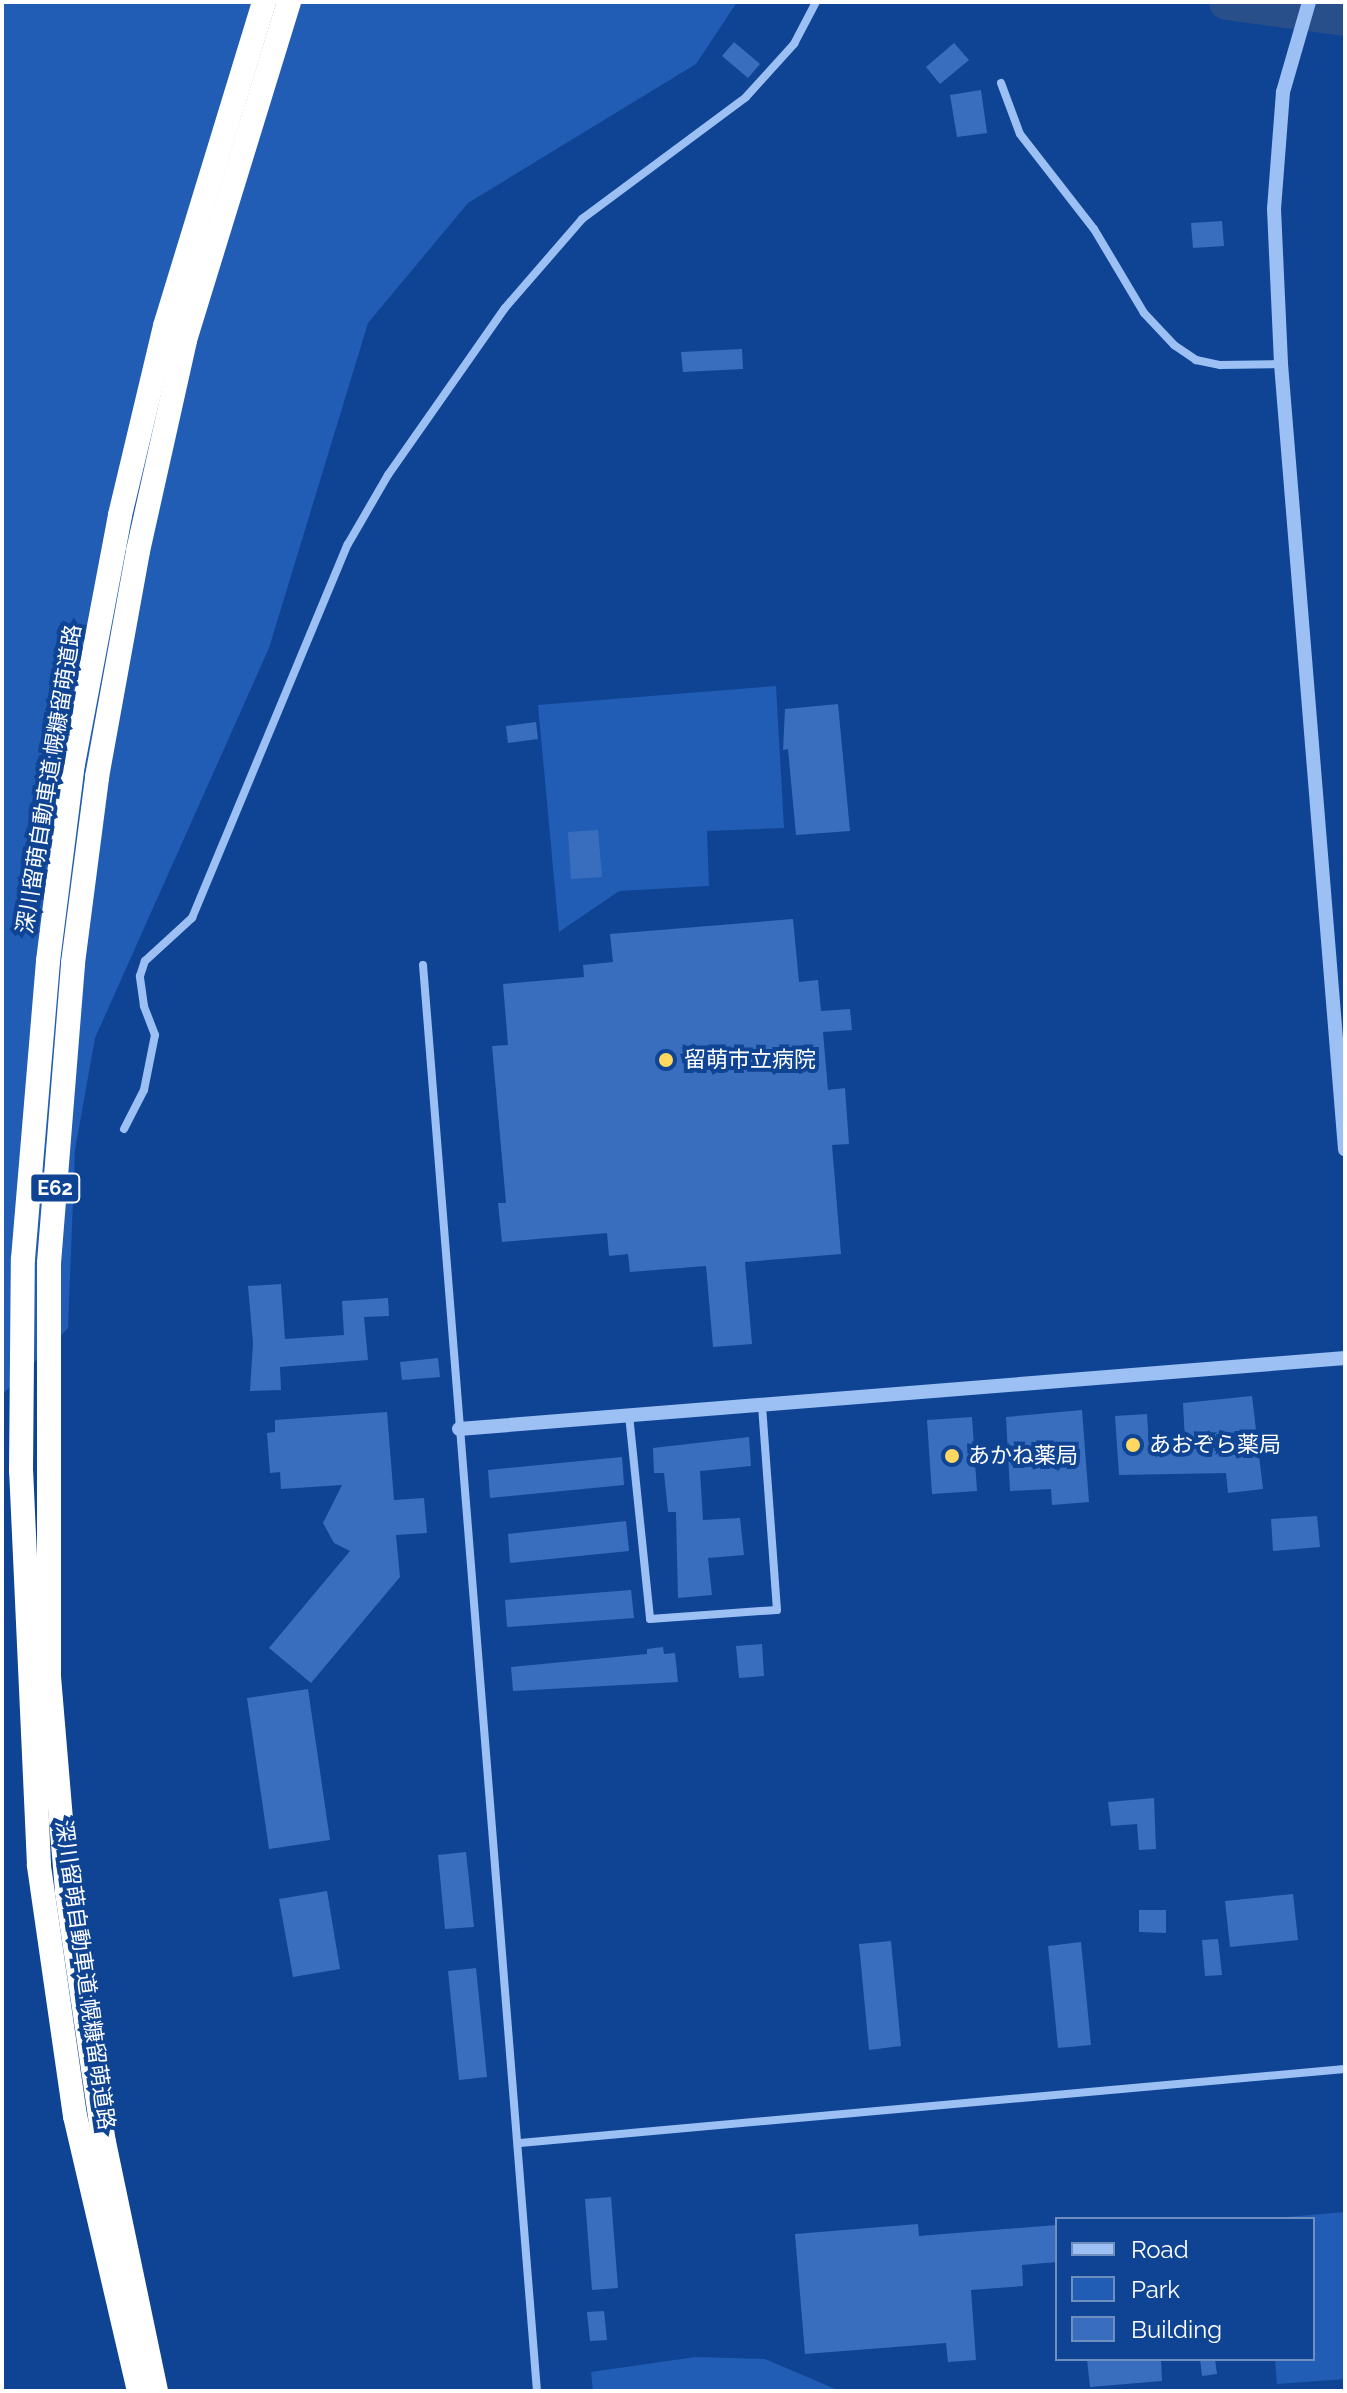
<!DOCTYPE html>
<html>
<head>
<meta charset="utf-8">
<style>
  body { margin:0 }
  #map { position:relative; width:1347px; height:2393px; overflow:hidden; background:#0f4494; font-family:Raleway,"Noto Sans JP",sans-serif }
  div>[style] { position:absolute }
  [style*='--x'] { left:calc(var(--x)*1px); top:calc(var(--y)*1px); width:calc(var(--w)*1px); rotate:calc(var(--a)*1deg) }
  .green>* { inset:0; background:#215db4 }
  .river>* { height:36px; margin:-18px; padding:0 18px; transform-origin:18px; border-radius:18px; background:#294f8b }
  .building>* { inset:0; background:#386ebd }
  .minor>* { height:8px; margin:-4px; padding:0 4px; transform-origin:4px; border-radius:4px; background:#9cc0f4 }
  .tertiary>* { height:14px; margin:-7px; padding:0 7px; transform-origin:7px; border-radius:7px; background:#9cc0f4 }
  .motorway>* { height:24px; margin:-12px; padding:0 12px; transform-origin:12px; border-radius:12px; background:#fff }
  .dots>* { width:22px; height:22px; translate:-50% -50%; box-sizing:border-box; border:4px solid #0f4494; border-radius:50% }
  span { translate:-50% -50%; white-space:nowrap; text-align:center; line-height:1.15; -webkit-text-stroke:8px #0f4494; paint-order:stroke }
  .shield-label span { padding:2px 6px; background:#0f4494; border:2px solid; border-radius:6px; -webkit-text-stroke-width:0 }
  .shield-label { font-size:20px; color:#fff; font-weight:700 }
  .street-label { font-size:22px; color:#fff }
  .poi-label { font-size:22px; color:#fff }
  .left { translate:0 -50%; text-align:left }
  .frame { position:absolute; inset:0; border:4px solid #fff; pointer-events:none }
  .legend { position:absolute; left:1055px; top:2217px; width:260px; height:144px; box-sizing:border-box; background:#0f4494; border:2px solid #6f8fbf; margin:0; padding:10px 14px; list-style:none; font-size:24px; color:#fff }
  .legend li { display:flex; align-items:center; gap:16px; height:40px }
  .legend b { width:40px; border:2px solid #6f8fbf }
</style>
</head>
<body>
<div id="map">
  <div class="green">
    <div style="clip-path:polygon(2px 2px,737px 2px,696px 64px,468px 203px,368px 323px,269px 648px,95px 1038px,75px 1150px,68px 1328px,2px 1395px)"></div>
    <div style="clip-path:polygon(776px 686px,784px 828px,707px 831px,709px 886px,619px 891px,559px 932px,538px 705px)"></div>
    <div style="clip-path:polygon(1345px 2212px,1345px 2379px,1277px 2384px,1275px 2359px,1313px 2359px,1313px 2219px,1263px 2219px)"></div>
    <div style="clip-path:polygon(695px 2357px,765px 2359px,840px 2391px,593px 2391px,591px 2372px)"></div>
  </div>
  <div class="river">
    <div style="--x:1227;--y:2;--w:119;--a:7.7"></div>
  </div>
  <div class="building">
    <div style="clip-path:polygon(734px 42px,760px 64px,748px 78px,722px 56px)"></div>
    <div style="clip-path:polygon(954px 43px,969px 60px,940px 84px,926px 67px)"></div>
    <div style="clip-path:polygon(981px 90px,987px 133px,957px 137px,950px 95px)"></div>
    <div style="clip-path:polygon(1222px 221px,1224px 246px,1193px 248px,1191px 223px)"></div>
    <div style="clip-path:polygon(742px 349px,743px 369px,683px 372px,681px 352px)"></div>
    <div style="clip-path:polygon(838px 704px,850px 831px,796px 835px,788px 749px,783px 750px,785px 709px)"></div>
    <div style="clip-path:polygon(536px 722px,538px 739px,508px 743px,506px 726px)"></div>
    <div style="clip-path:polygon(598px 830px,602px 877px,571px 879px,568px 832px)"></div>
    <div style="clip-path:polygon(793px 919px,799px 982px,818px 980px,821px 1011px,850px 1009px,852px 1030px,823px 1032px,828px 1090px,845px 1088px,849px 1144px,832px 1145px,841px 1254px,745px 1262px,752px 1344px,713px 1347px,706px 1266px,630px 1272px,628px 1254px,609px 1256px,607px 1233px,502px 1242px,498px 1203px,506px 1203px,492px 1046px,508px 1045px,503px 984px,584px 977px,583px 965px,613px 962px,610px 934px)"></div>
    <div style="clip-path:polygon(281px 1284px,285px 1339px,344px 1335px,342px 1301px,388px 1298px,389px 1316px,364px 1317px,368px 1360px,280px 1367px,281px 1390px,250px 1391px,253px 1343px,248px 1286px)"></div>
    <div style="clip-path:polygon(438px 1358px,440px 1377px,402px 1380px,400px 1362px)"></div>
    <div style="clip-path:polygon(1252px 1396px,1263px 1489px,1228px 1493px,1226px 1473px,1119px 1475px,1115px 1416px,1147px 1414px,1149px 1445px,1185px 1442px,1183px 1403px)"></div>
    <div style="clip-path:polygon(1082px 1410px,1089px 1502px,1052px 1505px,1051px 1489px,1010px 1491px,1006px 1417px)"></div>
    <div style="clip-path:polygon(387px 1412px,394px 1500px,424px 1498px,427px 1533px,396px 1535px,400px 1577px,311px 1683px,269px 1648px,350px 1551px,334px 1543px,323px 1523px,342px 1485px,281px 1489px,280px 1472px,270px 1473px,267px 1433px,275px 1432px,275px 1420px)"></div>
    <div style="clip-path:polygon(972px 1417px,977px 1491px,932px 1494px,927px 1420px)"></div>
    <div style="clip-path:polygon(749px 1437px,751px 1466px,700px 1471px,703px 1520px,740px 1518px,744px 1555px,708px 1558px,712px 1595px,678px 1598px,676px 1512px,668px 1512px,664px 1473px,654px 1473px,653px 1448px)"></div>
    <div style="clip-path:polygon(622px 1457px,624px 1485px,490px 1498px,488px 1470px)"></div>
    <div style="clip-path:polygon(1317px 1516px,1320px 1547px,1273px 1551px,1271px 1519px)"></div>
    <div style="clip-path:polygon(626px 1521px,629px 1551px,510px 1563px,508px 1534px)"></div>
    <div style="clip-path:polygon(631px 1590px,634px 1618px,507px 1627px,505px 1600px)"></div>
    <div style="clip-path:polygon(762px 1644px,764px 1676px,739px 1678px,736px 1646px)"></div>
    <div style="clip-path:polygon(663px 1647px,664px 1654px,675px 1653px,678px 1682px,513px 1691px,511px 1667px,647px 1654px,647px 1649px)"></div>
    <div style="clip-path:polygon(308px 1689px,330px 1840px,269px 1849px,247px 1698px)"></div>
    <div style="clip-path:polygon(1154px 1798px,1156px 1849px,1139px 1850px,1137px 1824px,1111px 1826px,1108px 1802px)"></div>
    <div style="clip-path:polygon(466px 1852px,474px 1927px,445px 1929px,438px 1855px)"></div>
    <div style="clip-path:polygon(327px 1891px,340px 1969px,293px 1977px,279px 1899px)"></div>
    <div style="clip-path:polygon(1293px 1894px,1298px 1940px,1230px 1947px,1225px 1901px)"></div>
    <div style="clip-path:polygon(1139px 1910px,1166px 1910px,1166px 1933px,1139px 1932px)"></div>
    <div style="clip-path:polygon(1218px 1939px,1222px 1975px,1205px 1976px,1202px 1940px)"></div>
    <div style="clip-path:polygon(891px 1941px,901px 2046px,869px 2050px,859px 1944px)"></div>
    <div style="clip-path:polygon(1081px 1942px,1091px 2045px,1058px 2048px,1048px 1946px)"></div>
    <div style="clip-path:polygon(476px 1968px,487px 2077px,459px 2080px,448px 1971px)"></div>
    <div style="clip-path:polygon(611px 2197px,618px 2288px,592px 2290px,585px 2199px)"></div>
    <div style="clip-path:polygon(918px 2224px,919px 2236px,1057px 2225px,1057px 2262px,1022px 2265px,1023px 2286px,971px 2290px,976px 2360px,948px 2362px,946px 2343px,805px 2354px,795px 2234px)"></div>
    <div style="clip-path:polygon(604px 2311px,607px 2340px,590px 2341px,587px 2312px)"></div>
    <div style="clip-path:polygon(1087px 2359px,1161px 2359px,1162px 2381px,1090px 2387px)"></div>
    <div style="clip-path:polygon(1200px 2359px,1215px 2359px,1217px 2374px,1202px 2376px)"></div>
  </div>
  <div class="minor">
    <div style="--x:1001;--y:83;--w:54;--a:69.6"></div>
    <div style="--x:1020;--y:134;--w:120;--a:52.1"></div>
    <div style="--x:1094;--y:229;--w:98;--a:59.2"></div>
    <div style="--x:1144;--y:313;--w:44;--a:46.8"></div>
    <div style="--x:1174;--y:345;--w:27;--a:34"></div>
    <div style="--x:1196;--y:360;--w:25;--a:12"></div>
    <div style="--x:1220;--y:365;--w:61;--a:-0.9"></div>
    <div style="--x:423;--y:965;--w:1431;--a:85.43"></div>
    <div style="--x:124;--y:1129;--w:44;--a:-62.9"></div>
    <div style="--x:144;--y:1090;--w:56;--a:-78.7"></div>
    <div style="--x:155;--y:1035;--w:31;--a:-111"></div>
    <div style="--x:144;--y:1006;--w:30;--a:-98"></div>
    <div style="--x:140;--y:976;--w:16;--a:-72"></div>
    <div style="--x:145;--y:961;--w:64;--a:-42.5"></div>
    <div style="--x:192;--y:918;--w:405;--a:-67.4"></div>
    <div style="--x:348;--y:544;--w:80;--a:-59.9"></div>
    <div style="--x:388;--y:475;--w:204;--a:-55"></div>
    <div style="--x:505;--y:308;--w:118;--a:-49.1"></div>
    <div style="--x:582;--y:219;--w:204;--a:-36.6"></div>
    <div style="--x:746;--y:97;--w:72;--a:-47.8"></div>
    <div style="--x:794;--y:44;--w:47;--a:-62.4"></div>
    <div style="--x:629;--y:1415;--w:205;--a:84.1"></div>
    <div style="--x:650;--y:1619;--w:127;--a:-4.1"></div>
    <div style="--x:777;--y:1610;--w:206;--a:-94.2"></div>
    <div style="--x:520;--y:2143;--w:828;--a:-5.13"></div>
  </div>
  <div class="tertiary">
    <div style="--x:1309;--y:2;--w:94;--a:106.1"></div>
    <div style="--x:1283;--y:92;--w:117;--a:94.4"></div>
    <div style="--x:1274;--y:209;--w:155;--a:87.4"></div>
    <div style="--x:1281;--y:364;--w:788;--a:85.34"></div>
    <div style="--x:459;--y:1429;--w:889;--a:-4.58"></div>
  </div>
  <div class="motorway">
    <div style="--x:139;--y:2391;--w:282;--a:-103.1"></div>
    <div style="--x:75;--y:2116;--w:254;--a:-98.2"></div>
    <div style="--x:39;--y:1865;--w:394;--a:-92.6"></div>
    <div style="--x:21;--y:1471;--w:212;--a:-89.5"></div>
    <div style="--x:23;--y:1259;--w:299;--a:-85.2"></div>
    <div style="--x:48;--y:961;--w:199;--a:-82.8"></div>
    <div style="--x:73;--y:764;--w:253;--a:-79.3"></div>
    <div style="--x:120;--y:515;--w:194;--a:-76.6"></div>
    <div style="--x:165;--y:326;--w:339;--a:-73"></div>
    <div style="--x:156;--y:2391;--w:253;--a:-101.8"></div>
    <div style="--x:104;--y:2143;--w:255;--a:-98.4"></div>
    <div style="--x:67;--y:1891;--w:215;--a:-94.8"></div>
    <div style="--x:49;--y:1677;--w:414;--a:-90"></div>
    <div style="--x:49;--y:1263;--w:301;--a:-85.4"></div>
    <div style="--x:73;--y:963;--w:188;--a:-82.6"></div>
    <div style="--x:97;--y:777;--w:230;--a:-79.7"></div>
    <div style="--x:138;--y:551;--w:216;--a:-77.4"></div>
    <div style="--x:185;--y:340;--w:354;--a:-72.9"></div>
  </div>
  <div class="dots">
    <div style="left:666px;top:1060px;background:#ffd85f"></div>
    <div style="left:1133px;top:1445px;background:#ffd85f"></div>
    <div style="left:952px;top:1456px;background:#ffd85f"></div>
  </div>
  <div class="shield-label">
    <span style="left:55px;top:1188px">E62</span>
  </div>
  <div class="street-label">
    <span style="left:49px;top:779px;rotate:-81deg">深川留萌自動車道;幌糠留萌道路</span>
    <span style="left:85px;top:1975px;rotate:82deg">深川留萌自動車道;幌糠留萌道路</span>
  </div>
  <div class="poi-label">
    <span class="left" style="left:684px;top:1060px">留萌市立病院</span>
    <span class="left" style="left:1149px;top:1445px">あおぞら薬局</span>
    <span class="left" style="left:968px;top:1456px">あかね薬局</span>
  </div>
  <div class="frame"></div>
  <ul class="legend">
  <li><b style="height:10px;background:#9cc0f4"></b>Road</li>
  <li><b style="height:22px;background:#215db4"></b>Park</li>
  <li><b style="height:22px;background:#386ebd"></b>Building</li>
  </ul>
</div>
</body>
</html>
